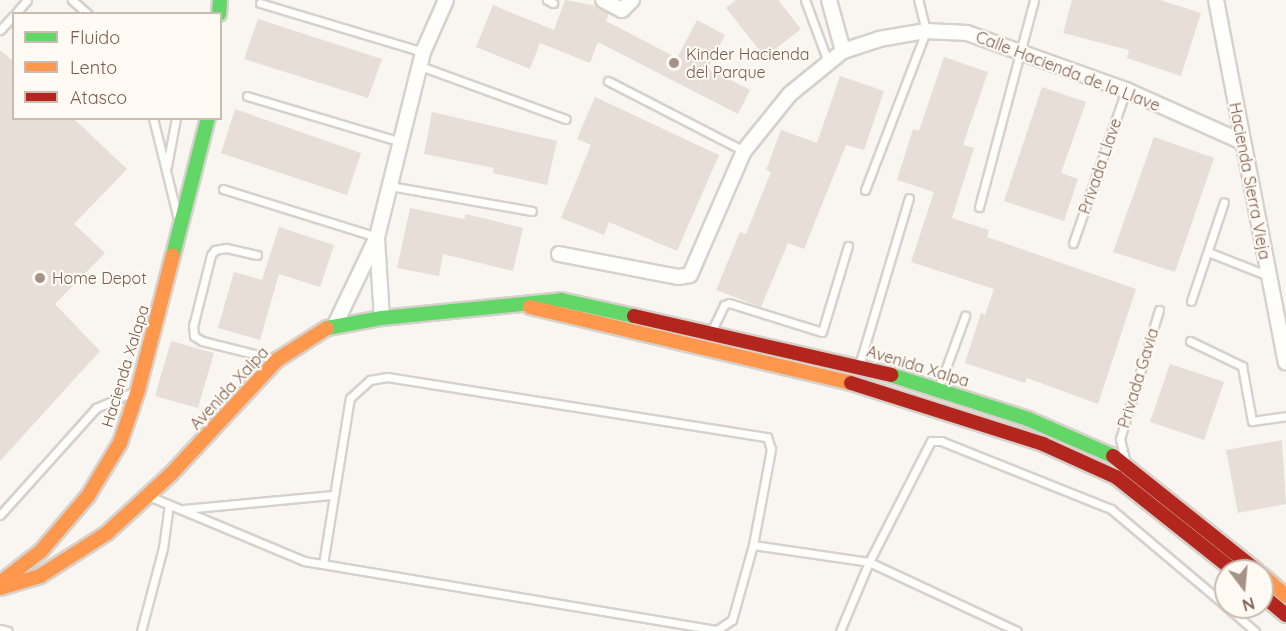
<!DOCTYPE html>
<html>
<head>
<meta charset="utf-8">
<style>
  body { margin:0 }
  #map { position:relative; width:1286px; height:631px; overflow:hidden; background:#f9f5f0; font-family:Quicksand,sans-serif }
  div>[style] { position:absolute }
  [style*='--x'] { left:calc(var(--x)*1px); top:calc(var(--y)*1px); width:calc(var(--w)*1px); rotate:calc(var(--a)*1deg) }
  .building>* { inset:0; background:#e6ded7 }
  .roads { filter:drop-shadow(2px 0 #d7d1cb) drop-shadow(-2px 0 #d7d1cb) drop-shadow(0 2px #d7d1cb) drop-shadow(0 -2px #d7d1cb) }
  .lane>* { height:7px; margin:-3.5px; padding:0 3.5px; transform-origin:3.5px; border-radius:3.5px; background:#fefefd }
  .street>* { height:14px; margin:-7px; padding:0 7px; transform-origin:7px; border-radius:7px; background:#fefefd }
  .fast>* { height:14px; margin:-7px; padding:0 7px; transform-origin:7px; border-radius:7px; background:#63d668 }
  .slow>* { height:14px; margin:-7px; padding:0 7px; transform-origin:7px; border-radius:7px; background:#ff974d }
  .jam>* { height:14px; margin:-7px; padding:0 7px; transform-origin:7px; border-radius:7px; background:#b3261e }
  .dots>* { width:16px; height:16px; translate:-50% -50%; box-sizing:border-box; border:3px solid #fffaf3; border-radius:50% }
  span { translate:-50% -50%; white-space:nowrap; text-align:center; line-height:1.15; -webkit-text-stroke:4.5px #fffaf3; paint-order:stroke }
  .poi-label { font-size:16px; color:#7a5c4d }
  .left { translate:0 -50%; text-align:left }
  .street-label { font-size:16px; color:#7a5c4d }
  .legend { position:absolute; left:12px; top:12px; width:210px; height:108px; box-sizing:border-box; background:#fffaf3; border:2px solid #cabbb1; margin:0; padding:8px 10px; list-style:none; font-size:18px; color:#7a5c4d }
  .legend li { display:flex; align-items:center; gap:12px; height:30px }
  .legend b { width:30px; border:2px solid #cabbb1 }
  .north { position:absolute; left:1214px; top:559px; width:60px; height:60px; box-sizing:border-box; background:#fffaf3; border:2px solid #cabbb1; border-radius:50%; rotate:164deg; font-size:16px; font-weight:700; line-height:24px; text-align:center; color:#7a5c4d }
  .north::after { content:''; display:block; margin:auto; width:21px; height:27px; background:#a69286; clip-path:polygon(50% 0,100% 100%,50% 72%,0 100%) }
</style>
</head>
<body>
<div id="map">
  <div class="building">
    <div style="clip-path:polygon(565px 0,597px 6px,609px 13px,606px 21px,677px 58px,697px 20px,725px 35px,708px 68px,750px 90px,738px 114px,598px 42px,590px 63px,540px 43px,530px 69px,476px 47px,493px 5px,554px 30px)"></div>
    <div style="clip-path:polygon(736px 0,778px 0,801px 29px,765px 57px,726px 8px)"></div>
    <div style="clip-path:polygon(1072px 0,1160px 0,1201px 13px,1181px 76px,1127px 58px,1129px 50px,1063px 33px)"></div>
    <div style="clip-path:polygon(258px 19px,382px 59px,368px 98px,244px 59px)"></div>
    <div style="clip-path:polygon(0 50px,14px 62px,14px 118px,73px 118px,127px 169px,74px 224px,105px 253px,55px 304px,100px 351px,0 461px)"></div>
    <div style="clip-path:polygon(944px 57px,988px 72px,963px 145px,974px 148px,952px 218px,989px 230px,987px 237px,1136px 289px,1098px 404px,1027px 378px,1025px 383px,965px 363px,981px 313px,985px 315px,994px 289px,911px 262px,934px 192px,897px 180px,913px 129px,919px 131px)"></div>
    <div style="clip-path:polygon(840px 76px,884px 91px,864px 150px,846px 145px,804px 249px,788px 243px,761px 307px,716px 290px,740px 232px,746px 234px,771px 172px,766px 170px,781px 130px,817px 143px)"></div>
    <div style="clip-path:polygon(1042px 87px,1086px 102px,1061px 173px,1078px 179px,1064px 221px,1004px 201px)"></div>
    <div style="clip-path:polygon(595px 97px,719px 155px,677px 251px,609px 222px,604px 235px,561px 218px,591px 145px,577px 139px)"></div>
    <div style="clip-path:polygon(235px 109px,361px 153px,347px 195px,221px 153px)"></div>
    <div style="clip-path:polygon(432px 112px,557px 141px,547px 185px,493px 173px,494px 168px,424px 154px)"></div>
    <div style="clip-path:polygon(1154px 137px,1214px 158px,1175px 272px,1113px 252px)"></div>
    <div style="clip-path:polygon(410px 208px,464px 219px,466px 214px,523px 228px,513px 271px,443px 254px,439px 276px,397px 268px)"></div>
    <div style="clip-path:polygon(279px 227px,334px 245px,320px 287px,279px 274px,260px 340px,218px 328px,234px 272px,262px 280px)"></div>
    <div style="clip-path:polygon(171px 341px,214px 353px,198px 408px,155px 396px)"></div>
    <div style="clip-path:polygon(1170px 364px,1224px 382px,1204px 440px,1150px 422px)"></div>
    <div style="clip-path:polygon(1282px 440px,1286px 504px,1238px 513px,1226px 450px)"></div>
  </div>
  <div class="roads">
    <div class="lane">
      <div style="--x:72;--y:0;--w:21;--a:41"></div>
      <div style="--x:547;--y:0;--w:7;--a:27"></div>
      <div style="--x:805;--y:0;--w:66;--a:69.6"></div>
      <div style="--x:260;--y:3;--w:170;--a:16.7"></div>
      <div style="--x:15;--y:14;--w:18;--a:-49"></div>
      <div style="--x:0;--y:30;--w:21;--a:-47"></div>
      <div style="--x:420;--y:66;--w:155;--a:20"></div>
      <div style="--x:608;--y:81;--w:153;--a:27.2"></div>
      <div style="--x:247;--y:96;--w:161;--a:16.6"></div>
      <div style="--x:153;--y:118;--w:100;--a:76.1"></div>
      <div style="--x:167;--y:166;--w:49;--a:-79.4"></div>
      <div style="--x:390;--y:186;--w:144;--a:10"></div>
      <div style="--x:223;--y:189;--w:161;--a:17.3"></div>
      <div style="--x:865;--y:190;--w:170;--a:-69"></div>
      <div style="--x:926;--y:31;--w:32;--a:-104"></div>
      <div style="--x:979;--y:207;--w:214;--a:-75.1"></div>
      <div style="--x:1073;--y:243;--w:162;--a:-70.9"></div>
      <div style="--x:1208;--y:252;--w:66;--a:21.5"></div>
      <div style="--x:257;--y:255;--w:32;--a:-167"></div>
      <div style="--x:226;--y:248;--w:11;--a:170"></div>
      <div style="--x:215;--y:250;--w:6;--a:129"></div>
      <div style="--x:211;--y:255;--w:73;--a:104.2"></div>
      <div style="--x:193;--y:326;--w:10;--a:84"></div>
      <div style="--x:194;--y:336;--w:9;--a:32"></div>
      <div style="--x:202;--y:341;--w:74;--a:14"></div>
      <div style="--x:1191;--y:301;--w:104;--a:-71.6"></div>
      <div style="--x:712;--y:330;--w:28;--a:-64"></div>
      <div style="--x:724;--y:305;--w:5;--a:-22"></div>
      <div style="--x:729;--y:303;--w:97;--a:17.3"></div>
      <div style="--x:822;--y:332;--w:90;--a:-73.2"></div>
      <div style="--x:1190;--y:341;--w:58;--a:25.7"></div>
      <div style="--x:1242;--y:366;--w:56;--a:79.7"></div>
      <div style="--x:1252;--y:421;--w:34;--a:-8"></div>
      <div style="--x:860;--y:362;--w:171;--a:-73.4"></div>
      <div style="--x:939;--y:387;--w:76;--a:-69.9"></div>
      <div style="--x:1125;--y:459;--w:21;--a:-104"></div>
      <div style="--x:1120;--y:439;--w:135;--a:-73.2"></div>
      <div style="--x:151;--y:497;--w:166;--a:22.7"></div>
      <div style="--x:304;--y:561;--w:419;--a:9.5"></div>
      <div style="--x:717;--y:630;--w:18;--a:-34"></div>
      <div style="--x:732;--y:620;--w:78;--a:-74.4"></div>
      <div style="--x:753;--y:545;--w:117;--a:8.3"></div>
      <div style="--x:869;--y:562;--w:163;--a:25"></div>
      <div style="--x:184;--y:509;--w:150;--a:-5.4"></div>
      <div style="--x:0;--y:515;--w:144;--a:-48.1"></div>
      <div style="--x:96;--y:408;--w:40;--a:-23.4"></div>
      <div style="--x:323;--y:564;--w:168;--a:-80.8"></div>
      <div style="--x:350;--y:398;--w:27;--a:-42"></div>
      <div style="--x:370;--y:380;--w:17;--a:-10"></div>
      <div style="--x:387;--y:377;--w:385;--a:9"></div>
      <div style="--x:767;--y:437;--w:13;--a:72"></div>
      <div style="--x:771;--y:449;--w:98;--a:100.6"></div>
      <div style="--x:1227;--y:607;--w:37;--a:41"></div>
      <div style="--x:0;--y:629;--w:8;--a:14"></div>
      <div style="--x:141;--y:631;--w:86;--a:-75.2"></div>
      <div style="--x:163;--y:548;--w:44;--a:-82.2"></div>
      <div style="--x:840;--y:631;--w:75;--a:-67.2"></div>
      <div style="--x:869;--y:562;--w:136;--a:-62.9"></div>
      <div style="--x:931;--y:441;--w:10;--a:0"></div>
      <div style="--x:941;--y:441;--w:183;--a:21.8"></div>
      <div style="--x:1111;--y:509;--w:150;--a:40.1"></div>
    </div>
    <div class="street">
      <div style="--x:603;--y:0;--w:21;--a:28"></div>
      <div style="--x:622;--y:10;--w:14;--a:-45"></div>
      <div style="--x:829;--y:0;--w:53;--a:74.6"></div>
      <div style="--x:1216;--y:0;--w:369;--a:79.1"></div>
      <div style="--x:377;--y:239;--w:79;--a:86.4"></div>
      <div style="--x:559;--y:254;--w:122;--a:10.9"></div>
      <div style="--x:679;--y:277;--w:11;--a:-10"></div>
      <div style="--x:690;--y:275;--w:135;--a:-66.5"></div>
      <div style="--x:744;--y:151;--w:73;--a:-51.1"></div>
      <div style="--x:790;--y:94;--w:68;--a:-39.1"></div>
      <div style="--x:843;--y:51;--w:38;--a:-18"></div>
      <div style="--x:879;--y:39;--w:48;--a:-9.7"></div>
      <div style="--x:926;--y:31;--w:41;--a:2.8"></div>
      <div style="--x:967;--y:33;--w:169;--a:19.7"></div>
      <div style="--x:1126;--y:90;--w:127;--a:24.1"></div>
      <div style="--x:335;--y:325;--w:98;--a:-64.5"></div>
      <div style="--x:377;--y:237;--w:191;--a:-76"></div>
      <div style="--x:423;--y:52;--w:57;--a:-66.1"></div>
    </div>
    <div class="fast">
      <div style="--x:219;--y:14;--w:14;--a:-86"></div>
      <div style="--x:173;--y:255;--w:141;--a:-75.7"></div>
      <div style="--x:327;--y:328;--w:56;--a:-10.3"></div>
      <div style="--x:382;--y:318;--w:180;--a:-5.7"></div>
      <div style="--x:561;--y:300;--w:75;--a:12.4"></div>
      <div style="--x:891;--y:375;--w:144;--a:17.8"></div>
      <div style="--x:1028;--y:419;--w:93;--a:23.5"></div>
    </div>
    <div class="slow">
      <div style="--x:530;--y:307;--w:330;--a:13.3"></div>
      <div style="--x:1262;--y:575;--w:32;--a:41"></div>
      <div style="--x:0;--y:583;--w:52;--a:-38"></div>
      <div style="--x:41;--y:551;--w:72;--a:-49.5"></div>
      <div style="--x:88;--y:496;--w:62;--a:-58.9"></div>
      <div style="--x:120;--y:443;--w:56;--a:-71.2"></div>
      <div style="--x:138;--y:390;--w:139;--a:-75.5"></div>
      <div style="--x:0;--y:588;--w:42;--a:-16.7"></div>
      <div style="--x:40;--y:576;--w:80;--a:-32.7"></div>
      <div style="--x:107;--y:533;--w:87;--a:-42.7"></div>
      <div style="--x:171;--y:474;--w:156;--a:-47.1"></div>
      <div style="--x:277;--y:360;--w:59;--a:-32.6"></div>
    </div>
    <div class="jam">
      <div style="--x:634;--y:316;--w:264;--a:12.9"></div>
      <div style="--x:851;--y:383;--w:201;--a:17.6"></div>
      <div style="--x:1043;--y:444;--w:80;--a:24.3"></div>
      <div style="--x:1116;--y:477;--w:151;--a:38.5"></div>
      <div style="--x:1113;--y:456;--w:184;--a:38.6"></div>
      <div style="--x:1262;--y:595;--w:31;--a:40"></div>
    </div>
  </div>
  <div class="dots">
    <div style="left:674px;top:63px;background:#a69286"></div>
    <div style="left:40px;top:278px;background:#a69286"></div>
  </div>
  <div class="poi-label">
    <span class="left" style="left:686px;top:63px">Kinder Hacienda<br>del Parque</span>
    <span class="left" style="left:52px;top:278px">Home Depot</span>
  </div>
  <div class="street-label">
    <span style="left:1068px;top:71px;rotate:21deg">Calle Hacienda de la Llave</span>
    <span style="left:1100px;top:166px;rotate:-71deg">Privada Llave</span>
    <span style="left:1250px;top:181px;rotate:79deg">Hacienda Sierra Vieja</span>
    <span style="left:125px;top:366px;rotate:-73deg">Hacienda Xalapa</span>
    <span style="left:918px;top:366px;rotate:17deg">Avenida Xalpa</span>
    <span style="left:1138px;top:378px;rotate:-73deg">Privada Gavia</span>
    <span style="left:229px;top:388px;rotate:-47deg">Avenida Xalpa</span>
  </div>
  <ul class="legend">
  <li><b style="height:8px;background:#63d668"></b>Fluido</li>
  <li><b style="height:8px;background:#ff974d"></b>Lento</li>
  <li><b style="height:8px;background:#b3261e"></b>Atasco</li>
  </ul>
  <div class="north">N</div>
</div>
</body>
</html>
